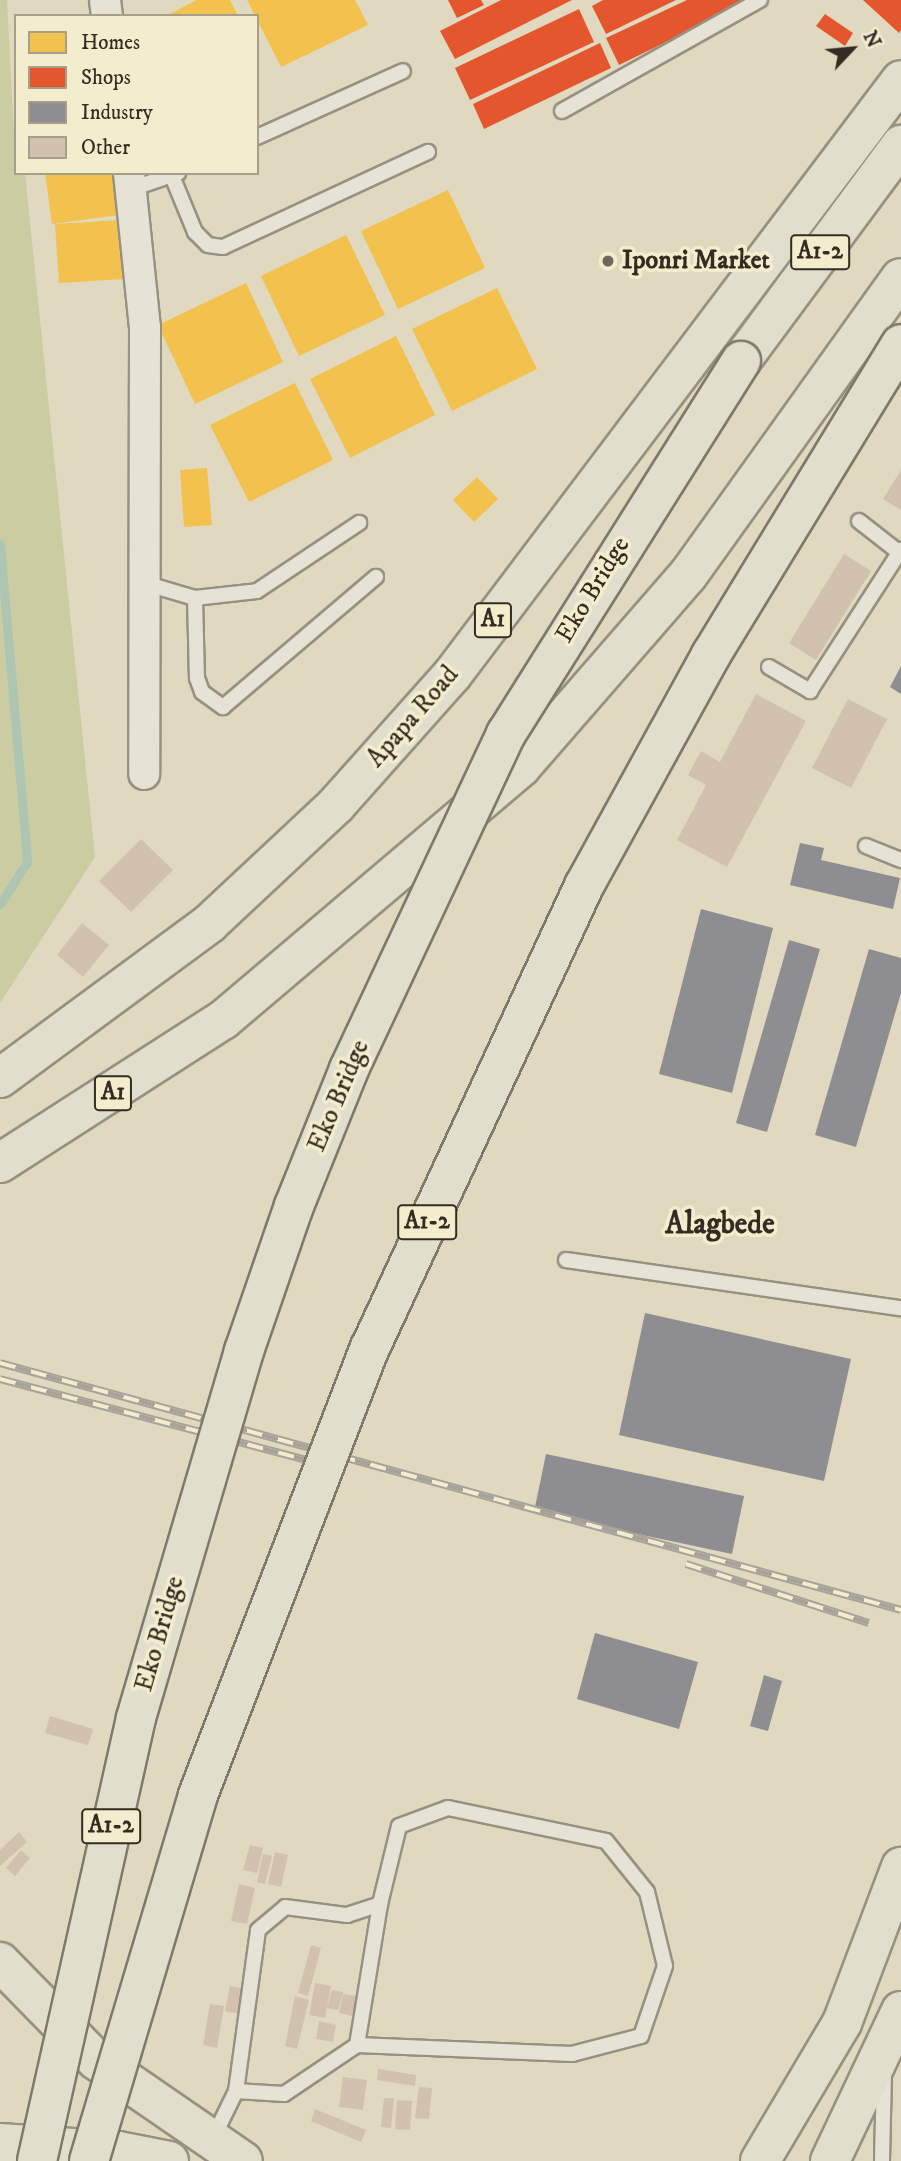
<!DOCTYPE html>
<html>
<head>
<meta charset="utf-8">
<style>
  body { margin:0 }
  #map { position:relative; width:901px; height:2161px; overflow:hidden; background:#e0d9bf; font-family:"IM FELL DW Pica",serif }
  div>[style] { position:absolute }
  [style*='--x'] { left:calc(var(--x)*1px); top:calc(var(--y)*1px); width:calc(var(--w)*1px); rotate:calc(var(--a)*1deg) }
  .green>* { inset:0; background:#cbcca2 }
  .homes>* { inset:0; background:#f2c14e }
  .shops>* { inset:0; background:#e4572e }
  .industry>* { inset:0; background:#8d8d92 }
  .stream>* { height:9px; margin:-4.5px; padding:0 4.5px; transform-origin:4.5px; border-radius:4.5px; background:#aec5b4 }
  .building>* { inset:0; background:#d1c1ae }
  .roads { filter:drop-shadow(2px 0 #969181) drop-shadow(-2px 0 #969181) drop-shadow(0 2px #969181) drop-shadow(0 -2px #969181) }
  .service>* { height:14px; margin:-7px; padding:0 7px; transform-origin:7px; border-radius:7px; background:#e6e2d5 }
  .minor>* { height:30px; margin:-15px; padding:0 15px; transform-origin:15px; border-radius:15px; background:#e6e2d5 }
  .primary>* { height:38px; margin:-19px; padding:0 19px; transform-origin:19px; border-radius:19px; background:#e2dece }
  .motorway>* { height:38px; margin:-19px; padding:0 19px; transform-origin:19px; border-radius:19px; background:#e2dece }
  .rail>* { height:8px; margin-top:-4px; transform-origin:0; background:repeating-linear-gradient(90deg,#f3eccd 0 16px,#a7a39a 0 32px); box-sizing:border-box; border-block:2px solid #a7a39a }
  .bridges { filter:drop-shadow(2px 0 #7e796c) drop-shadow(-2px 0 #7e796c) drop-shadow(0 2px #7e796c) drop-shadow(0 -2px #7e796c) }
  .motorway-bridge>* { height:38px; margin:-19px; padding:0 19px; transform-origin:19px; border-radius:19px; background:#e2dece }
  .dots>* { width:19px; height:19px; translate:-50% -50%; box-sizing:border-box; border:4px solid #f3eccd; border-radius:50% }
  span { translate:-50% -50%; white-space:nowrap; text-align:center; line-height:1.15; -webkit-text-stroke:7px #f3eccd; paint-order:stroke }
  .shield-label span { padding:2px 5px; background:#f3eccd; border:2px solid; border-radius:5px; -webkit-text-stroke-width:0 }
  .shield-label { font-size:24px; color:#342c22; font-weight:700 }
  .poi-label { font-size:26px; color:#342c22; font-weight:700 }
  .left { translate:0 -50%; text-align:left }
  .street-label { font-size:26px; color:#342c22 }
  .quarter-label { font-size:30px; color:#342c22; font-weight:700 }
  .legend { position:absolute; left:14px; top:14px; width:245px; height:161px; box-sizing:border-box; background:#f3eccd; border:2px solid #a79f89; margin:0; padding:9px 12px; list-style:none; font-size:21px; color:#342c22 }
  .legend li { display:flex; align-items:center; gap:14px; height:35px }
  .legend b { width:35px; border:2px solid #a79f89 }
  .north { position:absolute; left:817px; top:14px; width:70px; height:70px; -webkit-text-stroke:5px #f3eccd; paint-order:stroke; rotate:64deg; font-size:19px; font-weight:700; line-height:28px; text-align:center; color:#342c22 }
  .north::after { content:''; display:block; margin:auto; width:24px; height:32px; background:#342c22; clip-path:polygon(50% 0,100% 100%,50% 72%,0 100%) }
</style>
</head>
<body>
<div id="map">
  <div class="green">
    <div style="clip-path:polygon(0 0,7px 0,16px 173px,25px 173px,95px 857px,0 1003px)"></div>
  </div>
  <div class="homes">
    <div style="clip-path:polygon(197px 0,230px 0,238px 16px,166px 16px)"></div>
    <div style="clip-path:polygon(247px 0,355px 0,368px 25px,281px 67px)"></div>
    <div style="clip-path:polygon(45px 173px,114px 173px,119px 215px,52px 224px)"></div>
    <div style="clip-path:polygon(448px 190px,485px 268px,398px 309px,361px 231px)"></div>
    <div style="clip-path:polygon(120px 220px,124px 279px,59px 283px,55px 224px)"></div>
    <div style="clip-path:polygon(346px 235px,385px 315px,299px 356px,261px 276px)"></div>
    <div style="clip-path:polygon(246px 283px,283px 362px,195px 404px,158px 325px)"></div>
    <div style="clip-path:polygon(497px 288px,537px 369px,452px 411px,412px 329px)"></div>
    <div style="clip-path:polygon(396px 336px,435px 415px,350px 458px,310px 379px)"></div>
    <div style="clip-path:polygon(295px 383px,333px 460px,249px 502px,210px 425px)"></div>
    <div style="clip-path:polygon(207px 468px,212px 525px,184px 527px,180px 470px)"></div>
    <div style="clip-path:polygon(477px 477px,498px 499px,474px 522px,453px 500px)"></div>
  </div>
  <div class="shops">
    <div style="clip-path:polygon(448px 0,481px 0,484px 5px,457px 18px)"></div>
    <div style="clip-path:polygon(501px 0,572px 0,455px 59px,440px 31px)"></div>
    <div style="clip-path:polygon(603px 0,676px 0,606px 34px,592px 6px)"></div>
    <div style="clip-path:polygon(687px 0,740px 0,742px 5px,619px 65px,606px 38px)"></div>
    <div style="clip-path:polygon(863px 0,901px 0,901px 30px,899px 33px)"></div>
    <div style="clip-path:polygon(579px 9px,594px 42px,470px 100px,455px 68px)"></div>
    <div style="clip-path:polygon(825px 14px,853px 33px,845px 46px,816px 26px)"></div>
    <div style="clip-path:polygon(600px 43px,611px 68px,484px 129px,473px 104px)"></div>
  </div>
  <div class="industry">
    <div style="clip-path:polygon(901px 666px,901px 694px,890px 687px)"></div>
    <div style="clip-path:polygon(800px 843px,824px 848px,821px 860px,900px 878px,893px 909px,790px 885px)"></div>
    <div style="clip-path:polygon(701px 909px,773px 928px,732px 1093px,659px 1074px)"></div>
    <div style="clip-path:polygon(789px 940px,820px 949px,767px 1132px,736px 1123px)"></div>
    <div style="clip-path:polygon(869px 949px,901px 958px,901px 993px,856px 1147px,815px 1135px)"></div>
    <div style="clip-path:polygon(645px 1313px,851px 1359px,824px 1481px,619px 1435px)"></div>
    <div style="clip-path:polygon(546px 1454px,744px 1496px,732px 1554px,534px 1512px)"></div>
    <div style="clip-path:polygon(595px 1633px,698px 1662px,679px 1729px,577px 1699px)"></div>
    <div style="clip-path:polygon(764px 1675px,782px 1681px,768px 1731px,750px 1726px)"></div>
  </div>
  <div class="stream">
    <div style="--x:0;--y:544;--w:319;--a:85.1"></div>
    <div style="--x:27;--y:862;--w:50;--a:122.7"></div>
  </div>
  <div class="building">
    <div style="clip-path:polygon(901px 470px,901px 510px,883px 499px)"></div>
    <div style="clip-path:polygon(844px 554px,871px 571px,816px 660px,789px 643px)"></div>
    <div style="clip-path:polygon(756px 694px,806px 721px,727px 867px,677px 840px,706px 785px,688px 775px,701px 751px,720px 762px)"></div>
    <div style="clip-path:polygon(848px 699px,887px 719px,851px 788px,812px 768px)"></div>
    <div style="clip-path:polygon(141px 839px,173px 870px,131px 912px,99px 881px)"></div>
    <div style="clip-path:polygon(82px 923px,109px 945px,83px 977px,57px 955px)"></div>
    <div style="clip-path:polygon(50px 1716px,93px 1729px,88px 1745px,45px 1733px)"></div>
    <div style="clip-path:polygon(19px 1832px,27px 1842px,0 1866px,0 1850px)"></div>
    <div style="clip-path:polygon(250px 1845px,263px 1848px,257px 1873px,243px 1870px)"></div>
    <div style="clip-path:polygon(21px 1850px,30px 1858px,15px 1876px,6px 1868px)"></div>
    <div style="clip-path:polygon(275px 1852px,288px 1855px,281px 1887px,268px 1884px)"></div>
    <div style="clip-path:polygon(263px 1854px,272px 1856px,265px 1884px,257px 1882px)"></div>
    <div style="clip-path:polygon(239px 1884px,255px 1888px,247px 1924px,231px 1921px)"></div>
    <div style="clip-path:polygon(311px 1945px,321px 1948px,308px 1996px,298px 1993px)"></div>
    <div style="clip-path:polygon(315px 1983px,331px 1986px,325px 2018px,309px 2015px)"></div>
    <div style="clip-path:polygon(230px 1986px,245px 1989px,240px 2014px,225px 2011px)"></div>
    <div style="clip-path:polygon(332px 1990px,343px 1992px,338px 2010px,327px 2008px)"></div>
    <div style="clip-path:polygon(343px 1994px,357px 1996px,352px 2016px,339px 2013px)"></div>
    <div style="clip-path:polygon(295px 1996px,309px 2000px,297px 2049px,285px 2046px)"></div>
    <div style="clip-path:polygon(210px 2004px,224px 2006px,217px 2048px,203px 2045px)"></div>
    <div style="clip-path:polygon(319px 2021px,336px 2025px,333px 2042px,316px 2039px)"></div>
    <div style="clip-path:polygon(378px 2069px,416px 2075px,415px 2086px,377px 2080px)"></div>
    <div style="clip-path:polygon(343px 2077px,367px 2080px,363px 2110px,339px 2107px)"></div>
    <div style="clip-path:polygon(419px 2087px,432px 2088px,429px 2119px,415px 2118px)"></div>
    <div style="clip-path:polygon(384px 2098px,394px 2098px,391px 2128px,381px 2127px)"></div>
    <div style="clip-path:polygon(397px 2100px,412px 2101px,410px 2130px,395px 2129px)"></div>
    <div style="clip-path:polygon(315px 2109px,366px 2130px,361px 2142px,311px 2121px)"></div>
  </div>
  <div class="roads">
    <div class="service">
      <div style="--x:562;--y:111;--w:227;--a:-29.3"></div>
      <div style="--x:257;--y:137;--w:160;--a:-24.3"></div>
      <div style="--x:172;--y:176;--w:61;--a:67.7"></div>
      <div style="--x:195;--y:232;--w:18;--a:45"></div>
      <div style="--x:208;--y:245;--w:15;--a:8"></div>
      <div style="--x:223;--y:247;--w:226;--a:-24.9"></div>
      <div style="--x:131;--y:189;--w:50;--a:-18.8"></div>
      <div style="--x:859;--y:521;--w:47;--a:38.1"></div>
      <div style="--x:144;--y:583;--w:53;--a:16.4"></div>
      <div style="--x:195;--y:598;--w:62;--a:-6.4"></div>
      <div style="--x:257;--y:591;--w:123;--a:-33.7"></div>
      <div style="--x:195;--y:598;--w:80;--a:88.6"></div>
      <div style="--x:197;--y:678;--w:15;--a:70"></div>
      <div style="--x:202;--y:692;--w:26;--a:36"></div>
      <div style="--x:223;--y:707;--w:201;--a:-40.4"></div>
      <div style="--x:769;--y:667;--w:48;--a:30.3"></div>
      <div style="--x:810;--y:691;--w:168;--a:-57.2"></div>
      <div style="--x:866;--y:846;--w:38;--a:22"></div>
      <div style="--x:566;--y:1260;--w:338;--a:8.2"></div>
      <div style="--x:357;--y:2045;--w:143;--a:-80.7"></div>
      <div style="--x:213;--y:2138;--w:52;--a:-63.9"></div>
      <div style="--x:236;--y:2091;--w:162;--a:-82.2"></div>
      <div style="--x:258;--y:1930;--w:35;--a:-40"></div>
      <div style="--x:285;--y:1907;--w:63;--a:7.4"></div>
      <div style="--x:347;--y:1915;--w:35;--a:-18"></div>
      <div style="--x:380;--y:1904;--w:80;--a:-76.3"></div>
      <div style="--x:399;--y:1826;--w:52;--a:-20.2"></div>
      <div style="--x:448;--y:1808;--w:161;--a:11.8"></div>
      <div style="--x:606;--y:1841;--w:65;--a:51.2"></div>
      <div style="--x:647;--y:1892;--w:76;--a:76.3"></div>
      <div style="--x:665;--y:1966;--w:74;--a:108.9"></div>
      <div style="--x:641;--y:2036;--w:71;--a:165.4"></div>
      <div style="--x:572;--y:2054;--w:215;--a:-177.6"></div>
      <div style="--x:357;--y:2045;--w:88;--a:146.1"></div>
      <div style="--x:284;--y:2094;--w:48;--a:-176.4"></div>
      <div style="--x:882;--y:2161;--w:89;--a:-88.7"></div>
    </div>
    <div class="minor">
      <div style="--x:105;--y:0;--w:16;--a:83"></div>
      <div style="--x:129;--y:173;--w:155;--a:84.1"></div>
      <div style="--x:145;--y:327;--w:447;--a:90.1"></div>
    </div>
    <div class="primary">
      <div style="--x:0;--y:1962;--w:137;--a:45.6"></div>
      <div style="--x:96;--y:2060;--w:178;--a:34.5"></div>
      <div style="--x:0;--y:2143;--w:118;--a:3.9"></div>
      <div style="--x:118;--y:2151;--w:52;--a:11.1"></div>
      <div style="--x:760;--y:2161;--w:161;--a:-59.3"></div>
      <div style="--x:842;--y:2023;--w:167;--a:-69.3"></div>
      <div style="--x:830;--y:2161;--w:166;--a:-64.7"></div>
    </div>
    <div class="motorway">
      <div style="--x:741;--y:361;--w:269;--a:-53.5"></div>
      <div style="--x:0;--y:1078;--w:261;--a:-36.4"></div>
      <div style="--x:210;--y:923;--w:173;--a:-43.1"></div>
      <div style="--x:336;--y:805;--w:174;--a:-48.3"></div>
      <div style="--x:452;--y:675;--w:745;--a:-52.96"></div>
      <div style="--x:0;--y:1163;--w:265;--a:-32.7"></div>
      <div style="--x:223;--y:1020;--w:391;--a:-40.3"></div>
      <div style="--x:521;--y:767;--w:254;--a:-49"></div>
      <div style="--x:688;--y:575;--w:365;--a:-54.4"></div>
    </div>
  </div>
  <div class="rail">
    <div style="--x:0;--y:1363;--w:934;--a:15.33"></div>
    <div style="--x:0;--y:1379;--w:336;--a:14.8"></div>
    <div style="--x:686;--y:1564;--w:192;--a:17.9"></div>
  </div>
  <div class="bridges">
    <div class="motorway-bridge">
      <div style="--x:37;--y:2161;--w:454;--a:-77.4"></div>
      <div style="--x:136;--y:1718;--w:383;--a:-73.6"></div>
      <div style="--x:244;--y:1351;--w:153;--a:-71"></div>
      <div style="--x:294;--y:1206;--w:148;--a:-68.1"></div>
      <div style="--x:349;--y:1069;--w:370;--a:-64.9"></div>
      <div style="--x:506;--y:734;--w:441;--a:-57.8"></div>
      <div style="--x:89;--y:2161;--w:382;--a:-73.4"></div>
      <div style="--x:198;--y:1795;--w:479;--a:-69"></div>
      <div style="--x:370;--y:1348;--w:509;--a:-65.15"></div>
      <div style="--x:584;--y:886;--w:264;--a:-61.2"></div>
      <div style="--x:711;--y:655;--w:364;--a:-58.6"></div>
    </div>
  </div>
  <div class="dots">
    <div style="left:608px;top:261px;background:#706959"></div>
  </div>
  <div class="shield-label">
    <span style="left:820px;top:252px">A1-2</span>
    <span style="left:493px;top:620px">A1</span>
    <span style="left:113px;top:1093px">A1</span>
    <span style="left:427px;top:1222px">A1-2</span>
    <span style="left:111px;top:1826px">A1-2</span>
  </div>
  <div class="poi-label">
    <span class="left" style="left:622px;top:261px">Iponri Market</span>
  </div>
  <div class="street-label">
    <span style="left:593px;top:590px;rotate:-59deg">Eko Bridge</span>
    <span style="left:413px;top:717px;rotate:-49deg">Apapa Road</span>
    <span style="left:339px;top:1096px;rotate:-67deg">Eko Bridge</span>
    <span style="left:160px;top:1634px;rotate:-74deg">Eko Bridge</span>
  </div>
  <div class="quarter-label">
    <span style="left:720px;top:1225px">Alagbede</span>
  </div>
  <ul class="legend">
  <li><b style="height:19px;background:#f2c14e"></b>Homes</li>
  <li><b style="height:19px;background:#e4572e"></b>Shops</li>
  <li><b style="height:19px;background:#8d8d92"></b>Industry</li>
  <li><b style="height:19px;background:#d1c1ae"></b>Other</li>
  </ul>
  <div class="north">N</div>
</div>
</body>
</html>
